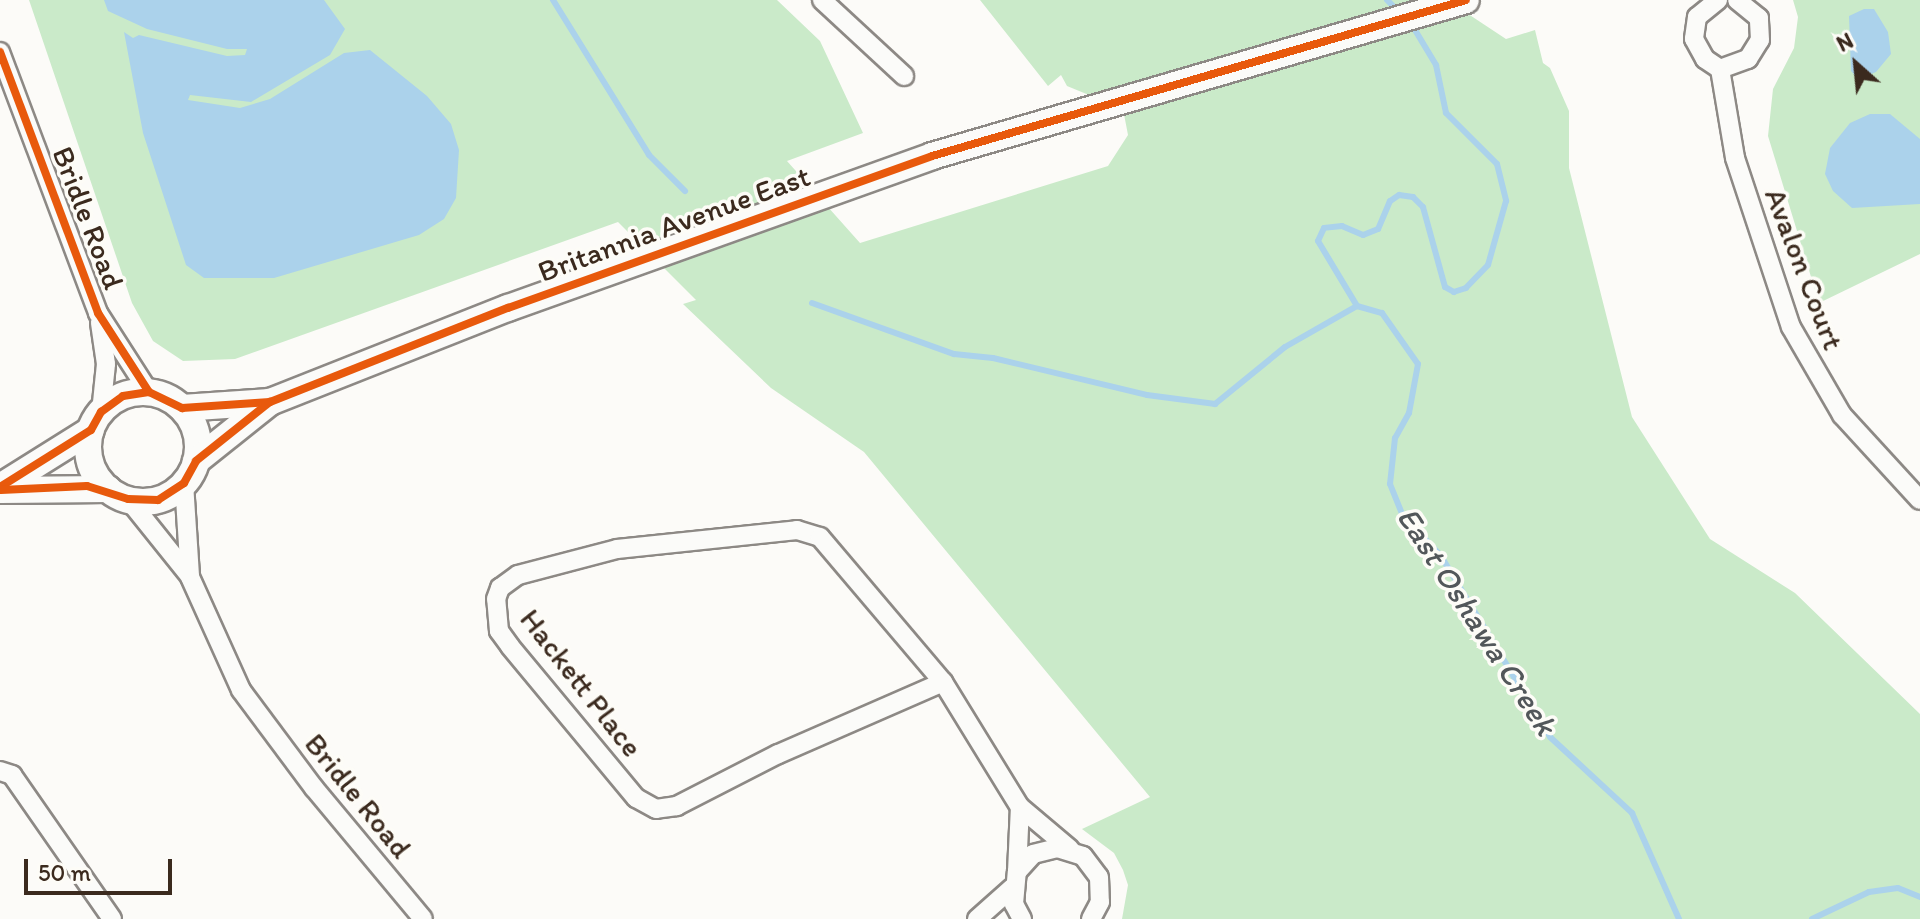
<!DOCTYPE html>
<html>
<head>
<meta charset="utf-8">
<style>
  body { margin:0 }
  #map { position:relative; width:1920px; height:919px; overflow:hidden; background:#fcfbf8; font-family:Itim,sans-serif }
  div>[style] { position:absolute }
  [style*='--x'] { left:calc(var(--x)*1px); top:calc(var(--y)*1px); width:calc(var(--w)*1px); rotate:calc(var(--a)*1deg) }
  .green>* { inset:0; background:#caeac9 }
  .water>* { inset:0; background:#abd2eb }
  .stream>* { height:6px; margin:-3px; padding:0 3px; transform-origin:3px; border-radius:3px; background:#abd2eb }
  .roads { filter:drop-shadow(2px 0 #8d8985) drop-shadow(-2px 0 #8d8985) drop-shadow(0 2px #8d8985) drop-shadow(0 -2px #8d8985) }
  .street>* { height:18px; margin:-9px; padding:0 9px; transform-origin:9px; border-radius:9px; background:#fbfbf9 }
  .secondary>* { height:26px; margin:-13px; padding:0 13px; transform-origin:13px; border-radius:13px; background:#fbfbf9 }
  .secondary>.ring { margin:-13px; padding:0; box-sizing:content-box; background:none; border:26px solid #fbfbf9; border-radius:50% }
  .cycleway>* { height:8px; margin:-4px; padding:0 4px; transform-origin:4px; border-radius:4px; background:#e8590c }
  span { translate:-50% -50%; white-space:nowrap; text-align:center; line-height:1.15; -webkit-text-stroke:7px #fdfcf7; paint-order:stroke }
  .street-label { font-size:30px; color:#3b2a1e }
  .water-label { font-size:32px; color:#52575a; font-style:italic }
  .north { position:absolute; left:1816px; top:24px; width:80px; height:80px; -webkit-text-stroke:6px #fdfcf7; paint-order:stroke; rotate:333deg; font-size:22px; font-weight:700; line-height:32px; text-align:center; color:#3b2a1e }
  .north::after { content:''; display:block; margin:auto; width:28px; height:36px; background:#3b2a1e; clip-path:polygon(50% 0,100% 100%,50% 72%,0 100%) }
  .scale { position:absolute; left:24px; top:859px; width:148px; height:36px; box-sizing:border-box; border:4px solid #3b2a1e; border-top:0; padding-left:10px; font-size:24px; line-height:28px; white-space:nowrap; color:#3b2a1e; -webkit-text-stroke:6px #fdfcf7; paint-order:stroke }
</style>
</head>
<body>
<div id="map">
  <div class="green">
    <div style="clip-path:polygon(29px 0,777px 0,820px 41px,863px 133px,787px 161px,860px 243px,1108px 166px,1128px 135px,1123px 109px,1067px 86px,1061px 75px,1048px 86px,980px 0,1447px 0,1506px 39px,1535px 30px,1543px 63px,1550px 68px,1569px 111px,1569px 168px,1632px 417px,1710px 539px,1795px 593px,1920px 714px,1920px 919px,1122px 919px,1128px 885px,1123px 870px,1114px 853px,1082px 829px,1150px 797px,864px 452px,771px 388px,683px 304px,696px 300px,618px 222px,235px 359px,183px 361px,153px 341px,132px 303px)"></div>
    <div style="clip-path:polygon(1793px 0,1920px 0,1920px 254px,1819px 303px,1768px 136px,1773px 89px,1794px 48px,1798px 17px)"></div>
  </div>
  <div class="water">
    <div style="clip-path:polygon(104px 0,324px 0,345px 29px,330px 55px,251px 102px,190px 95px,188px 100px,240px 108px,270px 99px,344px 53px,370px 50px,427px 96px,451px 124px,459px 150px,456px 198px,444px 219px,419px 235px,274px 278px,204px 278px,186px 265px,143px 133px,124px 32px,133px 38px,139px 35px,227px 56px,245px 55px,247px 49px,227px 49px,147px 29px,108px 11px)"></div>
    <div style="clip-path:polygon(1864px 9px,1874px 9px,1888px 32px,1891px 54px,1876px 72px,1858px 79px,1851px 71px,1849px 16px)"></div>
    <div style="clip-path:polygon(1870px 114px,1890px 114px,1920px 139px,1920px 204px,1852px 208px,1833px 191px,1825px 174px,1830px 148px,1850px 123px)"></div>
  </div>
  <div class="stream">
    <div style="--x:553;--y:0;--w:182;--a:58.2"></div>
    <div style="--x:649;--y:155;--w:51;--a:45"></div>
    <div style="--x:1387;--y:0;--w:16;--a:45"></div>
    <div style="--x:1412;--y:25;--w:47;--a:59"></div>
    <div style="--x:1436;--y:65;--w:49;--a:78.2"></div>
    <div style="--x:1446;--y:113;--w:72;--a:45"></div>
    <div style="--x:1497;--y:164;--w:38;--a:76"></div>
    <div style="--x:1506;--y:201;--w:66;--a:105.7"></div>
    <div style="--x:1488;--y:265;--w:32;--a:134"></div>
    <div style="--x:1466;--y:288;--w:13;--a:162"></div>
    <div style="--x:1454;--y:292;--w:10;--a:-151"></div>
    <div style="--x:1445;--y:287;--w:83;--a:-105.4"></div>
    <div style="--x:1423;--y:207;--w:14;--a:-135"></div>
    <div style="--x:1413;--y:197;--w:14;--a:-172"></div>
    <div style="--x:1399;--y:195;--w:11;--a:146"></div>
    <div style="--x:1390;--y:201;--w:30;--a:113"></div>
    <div style="--x:1378;--y:229;--w:16;--a:158"></div>
    <div style="--x:1363;--y:235;--w:23;--a:-157"></div>
    <div style="--x:1342;--y:226;--w:18;--a:174"></div>
    <div style="--x:1324;--y:228;--w:14;--a:115"></div>
    <div style="--x:1318;--y:241;--w:76;--a:59"></div>
    <div style="--x:1357;--y:306;--w:26;--a:16"></div>
    <div style="--x:1382;--y:313;--w:62;--a:54.8"></div>
    <div style="--x:1418;--y:364;--w:50;--a:100.4"></div>
    <div style="--x:1409;--y:413;--w:29;--a:119"></div>
    <div style="--x:1395;--y:438;--w:46;--a:96.2"></div>
    <div style="--x:1390;--y:484;--w:32;--a:68"></div>
    <div style="--x:1402;--y:514;--w:57;--a:47.1"></div>
    <div style="--x:1441;--y:556;--w:211;--a:58.9"></div>
    <div style="--x:1550;--y:737;--w:112;--a:42.8"></div>
    <div style="--x:1632;--y:813;--w:116;--a:66.1"></div>
    <div style="--x:812;--y:303;--w:151;--a:19.8"></div>
    <div style="--x:954;--y:354;--w:39;--a:6"></div>
    <div style="--x:993;--y:358;--w:158;--a:13.5"></div>
    <div style="--x:1147;--y:395;--w:69;--a:7.5"></div>
    <div style="--x:1215;--y:404;--w:90;--a:-39.2"></div>
    <div style="--x:1285;--y:347;--w:83;--a:-29.7"></div>
    <div style="--x:1812;--y:919;--w:63;--a:-25.3"></div>
    <div style="--x:1869;--y:892;--w:29;--a:-8"></div>
    <div style="--x:1898;--y:888;--w:24;--a:22"></div>
  </div>
  <div class="roads">
    <div class="street">
      <div style="--x:822;--y:0;--w:112;--a:42.8"></div>
      <div style="--x:1718;--y:0;--w:27;--a:141"></div>
      <div style="--x:1697;--y:17;--w:22;--a:98"></div>
      <div style="--x:1694;--y:39;--w:23;--a:61"></div>
      <div style="--x:1705;--y:59;--w:18;--a:34"></div>
      <div style="--x:1720;--y:69;--w:90;--a:80.4"></div>
      <div style="--x:1735;--y:158;--w:178;--a:71.7"></div>
      <div style="--x:1791;--y:327;--w:102;--a:59.9"></div>
      <div style="--x:1842;--y:415;--w:115;--a:47.5"></div>
      <div style="--x:0;--y:52;--w:279;--a:69.4"></div>
      <div style="--x:98;--y:313;--w:94;--a:57.2"></div>
      <div style="--x:1720;--y:69;--w:30;--a:-20"></div>
      <div style="--x:1748;--y:59;--w:22;--a:-58"></div>
      <div style="--x:1760;--y:40;--w:22;--a:-93"></div>
      <div style="--x:1759;--y:18;--w:28;--a:-141"></div>
      <div style="--x:100;--y:323;--w:41;--a:81.7"></div>
      <div style="--x:106;--y:364;--w:48;--a:95.9"></div>
      <div style="--x:184;--y:483;--w:94;--a:86.3"></div>
      <div style="--x:190;--y:577;--w:124;--a:65.7"></div>
      <div style="--x:241;--y:690;--w:122;--a:53.3"></div>
      <div style="--x:314;--y:788;--w:170;--a:50.2"></div>
      <div style="--x:128;--y:499;--w:96;--a:51.3"></div>
      <div style="--x:943;--y:682;--w:180;--a:156.4"></div>
      <div style="--x:778;--y:754;--w:114;--a:152.8"></div>
      <div style="--x:677;--y:806;--w:21;--a:172"></div>
      <div style="--x:656;--y:809;--w:23;--a:-151"></div>
      <div style="--x:636;--y:798;--w:197;--a:-129.7"></div>
      <div style="--x:510;--y:646;--w:19;--a:-126"></div>
      <div style="--x:499;--y:631;--w:32;--a:-95"></div>
      <div style="--x:496;--y:599;--w:12;--a:-70"></div>
      <div style="--x:500;--y:588;--w:22;--a:-36"></div>
      <div style="--x:518;--y:575;--w:102;--a:-14.7"></div>
      <div style="--x:617;--y:549;--w:181;--a:-6"></div>
      <div style="--x:797;--y:530;--w:24;--a:17"></div>
      <div style="--x:820;--y:537;--w:190;--a:49.7"></div>
      <div style="--x:943;--y:682;--w:147;--a:58.4"></div>
      <div style="--x:1020;--y:807;--w:65;--a:40"></div>
      <div style="--x:0;--y:771;--w:13;--a:18"></div>
      <div style="--x:12;--y:775;--w:175;--a:55.2"></div>
      <div style="--x:1017;--y:872;--w:65;--a:-87.4"></div>
      <div style="--x:977;--y:919;--w:47;--a:-41.5"></div>
      <div style="--x:1022;--y:919;--w:17;--a:-118"></div>
      <div style="--x:1014;--y:904;--w:32;--a:-85"></div>
      <div style="--x:1017;--y:872;--w:24;--a:-48"></div>
      <div style="--x:1033;--y:854;--w:25;--a:-14"></div>
      <div style="--x:1057;--y:848;--w:27;--a:17"></div>
      <div style="--x:1083;--y:856;--w:26;--a:53"></div>
      <div style="--x:1099;--y:877;--w:25;--a:88"></div>
      <div style="--x:1100;--y:902;--w:19;--a:118"></div>
    </div>
    <div class="secondary">
      <div class="ring" style="left:88px;top:392px;width:84px;height:84px"></div>
      <div style="--x:182;--y:408;--w:88;--a:-3.9"></div>
      <div style="--x:270;--y:402;--w:256;--a:-21.6"></div>
      <div style="--x:508;--y:308;--w:450;--a:-19.7"></div>
      <div style="--x:932;--y:156;--w:556;--a:-16.28"></div>
      <div style="--x:196;--y:461;--w:95;--a:-38.6"></div>
      <div style="--x:0;--y:487;--w:107;--a:-32.1"></div>
      <div style="--x:0;--y:490;--w:108;--a:-0.5"></div>
    </div>
  </div>
  <div class="cycleway">
    <div style="--x:0;--y:52;--w:279;--a:69.4"></div>
    <div style="--x:98;--y:313;--w:94;--a:57.2"></div>
    <div style="--x:0;--y:487;--w:107;--a:-32.1"></div>
    <div style="--x:91;--y:430;--w:21;--a:-61"></div>
    <div style="--x:101;--y:412;--w:27;--a:-36"></div>
    <div style="--x:123;--y:396;--w:26;--a:-9"></div>
    <div style="--x:149;--y:392;--w:37;--a:26"></div>
    <div style="--x:182;--y:408;--w:88;--a:-3.9"></div>
    <div style="--x:270;--y:402;--w:256;--a:-21.6"></div>
    <div style="--x:508;--y:308;--w:450;--a:-19.7"></div>
    <div style="--x:932;--y:156;--w:556;--a:-16.28"></div>
    <div style="--x:1;--y:490;--w:86;--a:-2.7"></div>
    <div style="--x:87;--y:486;--w:43;--a:17.6"></div>
    <div style="--x:128;--y:499;--w:30;--a:2"></div>
    <div style="--x:158;--y:500;--w:31;--a:-33"></div>
    <div style="--x:184;--y:483;--w:25;--a:-61"></div>
    <div style="--x:196;--y:461;--w:95;--a:-38.6"></div>
  </div>
  <div class="street-label">
    <span style="left:88px;top:218px;rotate:69deg">Bridle Road</span>
    <span style="left:674px;top:224px;rotate:-20deg">Britannia Avenue East</span>
    <span style="left:1804px;top:269px;rotate:69deg">Avalon Court</span>
    <span style="left:581px;top:683px;rotate:52deg">Hackett Place</span>
    <span style="left:358px;top:796px;rotate:51deg">Bridle Road</span>
  </div>
  <div class="water-label">
    <span style="left:1477px;top:621px;rotate:57deg">East Oshawa Creek</span>
  </div>
  <div class="north">N</div>
  <div class="scale">50 m</div>
</div>
</body>
</html>
